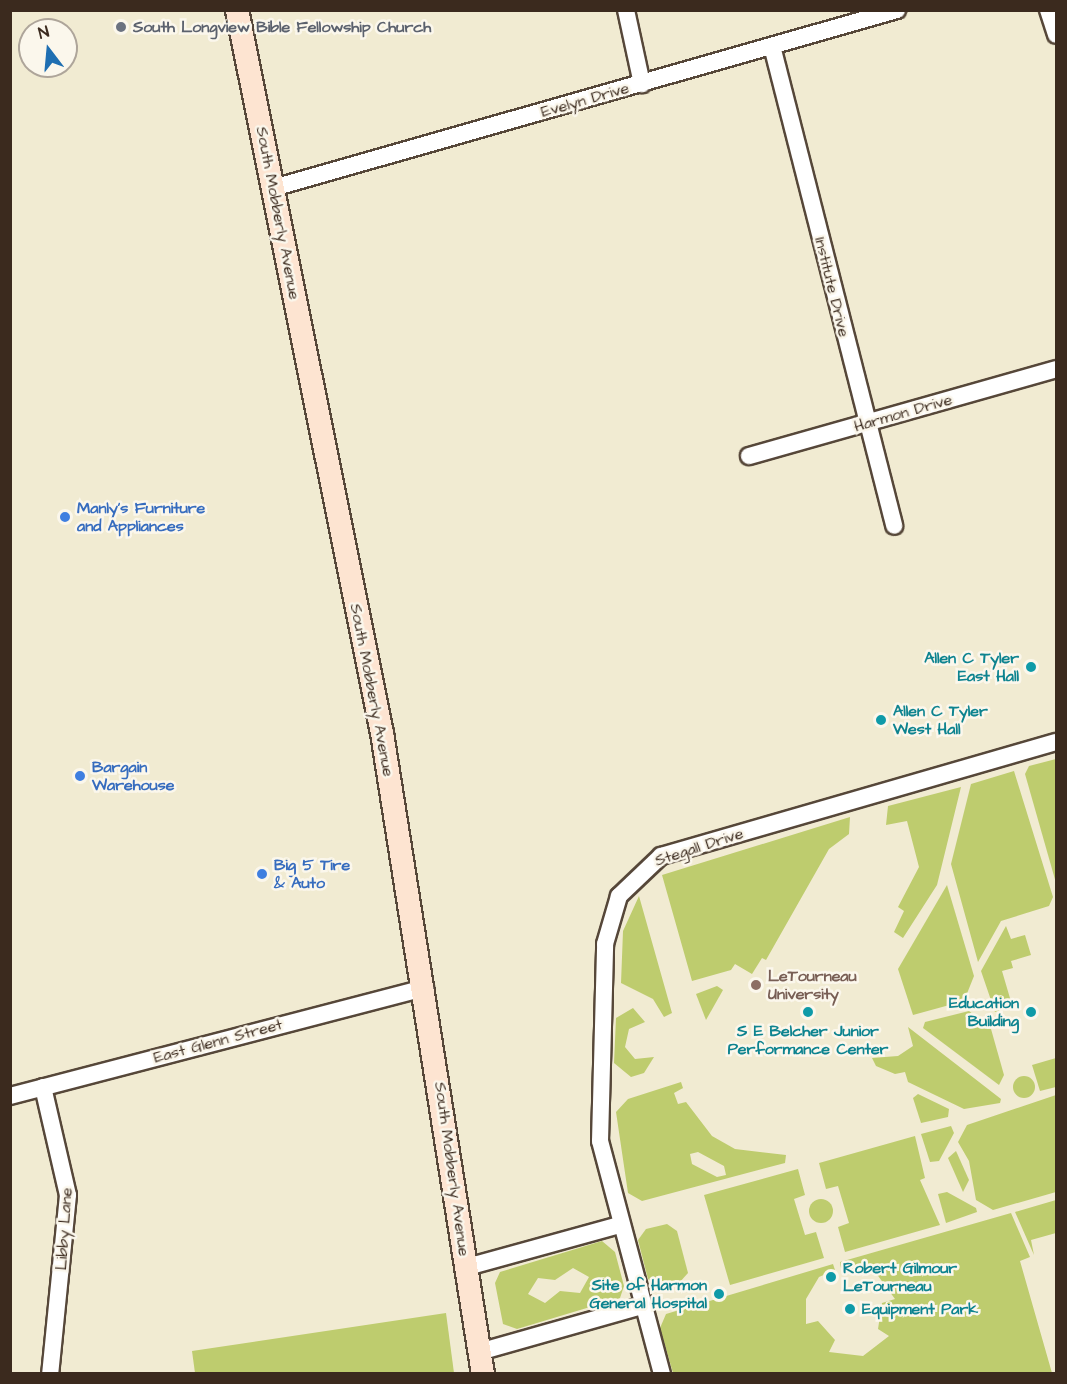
<!DOCTYPE html>
<html>
<head>
<meta charset="utf-8">
<style>
  body { margin:0 }
  #map { position:relative; width:1067px; height:1384px; overflow:hidden; background:#f1ebd2; font-family:"Architects Daughter",sans-serif }
  div>[style] { position:absolute }
  [style*='--x'] { left:calc(var(--x)*1px); top:calc(var(--y)*1px); width:calc(var(--w)*1px); rotate:calc(var(--a)*1deg) }
  .green>* { inset:0; background:#becc6e }
  .round { border-radius:50% }
  .roads { filter:drop-shadow(2px 0 #564739) drop-shadow(-2px 0 #564739) drop-shadow(0 2px #564739) drop-shadow(0 -2px #564739) }
  .minor>* { height:16px; margin:-8px; padding:0 8px; transform-origin:8px; border-radius:8px; background:#fff }
  .secondary>* { height:22px; margin:-11px; padding:0 11px; transform-origin:11px; border-radius:11px; background:#fde4d1 }
  .dots>* { width:16px; height:16px; translate:-50% -50%; box-sizing:border-box; border:3px solid #fbf7ec; border-radius:50% }
  span { translate:-50% -50%; white-space:nowrap; text-align:center; line-height:1.15; -webkit-text-stroke:5px #fbf7ec; paint-order:stroke }
  .worship-label { font-size:16px; color:#5b616d; font-weight:700 }
  .left { translate:0 -50%; text-align:left }
  .street-label { font-size:16px; color:#3b2a1e }
  .shop-label { font-size:16px; color:#366cbe; font-weight:700 }
  .culture-label { font-size:16px; color:#0d838f; font-weight:700 }
  .right { translate:-100% -50%; text-align:right }
  .education-label { font-size:16px; color:#785e54; font-weight:700 }
  .frame { position:absolute; inset:0; border:12px solid #3b2a1e; pointer-events:none }
  .north { position:absolute; left:18px; top:18px; width:60px; height:60px; box-sizing:border-box; background:#fbf7ec; border:2px solid #aea59a; border-radius:50%; rotate:344deg; font-size:16px; font-weight:700; line-height:24px; text-align:center; color:#3b2a1e }
  .north::after { content:''; display:block; margin:auto; width:21px; height:27px; background:#1f6fb2; clip-path:polygon(50% 0,100% 100%,50% 72%,0 100%) }
</style>
</head>
<body>
<div id="map">
  <div class="green">
    <div style="clip-path:polygon(1056px 759px,1056px 883px,1025px 774px,1029px 766px)"></div>
    <div style="clip-path:polygon(1014px 771px,1053px 897px,1049px 906px,1001px 921px,978px 962px,951px 864px,971px 784px)"></div>
    <div style="clip-path:polygon(961px 787px,937px 885px,903px 938px,894px 932px,904px 911px,898px 907px,919px 867px,907px 821px,886px 825px,888px 806px)"></div>
    <div style="clip-path:polygon(850px 817px,849px 834px,829px 849px,766px 960px,762px 958px,752px 974px,735px 964px,731px 970px,692px 981px,662px 875px)"></div>
    <div style="clip-path:polygon(947px 885px,974px 976px,964px 1001px,913px 1015px,898px 969px)"></div>
    <div style="clip-path:polygon(639px 896px,672px 1013px,664px 1017px,653px 999px,621px 983px,623px 931px)"></div>
    <div style="clip-path:polygon(1006px 926px,1011px 939px,1025px 935px,1031px 955px,1011px 961px,1013px 968px,1002px 971px,1012px 1005px,995px 1012px,981px 971px)"></div>
    <div style="clip-path:polygon(717px 986px,723px 990px,706px 1020px,696px 994px)"></div>
    <div style="clip-path:polygon(633px 1008px,645px 1022px,629px 1029px,625px 1047px,635px 1059px,654px 1057px,644px 1073px,631px 1077px,614px 1063px,616px 1018px)"></div>
    <div style="clip-path:polygon(969px 1011px,991px 1029px,1004px 1075px,999px 1085px,923px 1028px,925px 1022px)"></div>
    <div style="clip-path:polygon(908px 1027px,1001px 1099px,1000px 1103px,964px 1109px,908px 1082px,905px 1072px,895px 1074px,876px 1066px,872px 1058px,898px 1056px,913px 1046px)"></div>
    <div style="clip-path:polygon(1056px 1058px,1056px 1087px,1040px 1091px,1032px 1065px)"></div>
    <div class="round" style="left:1013px;top:1076px;width:22px;height:22px"></div>
    <div style="clip-path:polygon(evenodd,681px 1082px,683px 1088px,674px 1093px,678px 1104px,686px 1102px,712px 1136px,735px 1149px,786px 1155px,785px 1163px,642px 1201px,628px 1193px,616px 1112px,628px 1099px,681px 1082px,698px 1152px,724px 1166px,726px 1175px,717px 1177px,692px 1164px,690px 1154px,698px 1152px)"></div>
    <div style="clip-path:polygon(918px 1094px,949px 1109px,948px 1117px,921px 1123px,913px 1098px)"></div>
    <div style="clip-path:polygon(1056px 1095px,1056px 1192px,993px 1210px,976px 1200px,969px 1161px,958px 1142px,967px 1125px)"></div>
    <div style="clip-path:polygon(951px 1126px,954px 1133px,939px 1161px,930px 1162px,921px 1134px)"></div>
    <div style="clip-path:polygon(915px 1136px,925px 1178px,920px 1180px,940px 1225px,845px 1252px,838px 1227px,849px 1223px,838px 1186px,826px 1189px,819px 1163px)"></div>
    <div style="clip-path:polygon(956px 1151px,969px 1180px,963px 1192px,948px 1158px)"></div>
    <div style="clip-path:polygon(798px 1169px,805px 1195px,794px 1199px,805px 1235px,816px 1232px,824px 1258px,730px 1285px,704px 1195px)"></div>
    <div style="clip-path:polygon(947px 1192px,976px 1208px,977px 1212px,946px 1223px,938px 1194px)"></div>
    <div class="round" style="left:809px;top:1199px;width:24px;height:24px"></div>
    <div style="clip-path:polygon(1056px 1200px,1056px 1233px,1031px 1240px,1034px 1255px,1015px 1212px)"></div>
    <div style="clip-path:polygon(1011px 1213px,1030px 1257px,1020px 1261px,1052px 1373px,673px 1373px,660px 1328px,666px 1314px,833px 1264px,835px 1270px,819px 1277px,806px 1299px,806px 1324px,818px 1321px,835px 1340px,829px 1352px,863px 1356px,889px 1336px,878px 1329px,882px 1303px,895px 1299px,876px 1273px,841px 1268px,840px 1262px)"></div>
    <div style="clip-path:polygon(667px 1224px,677px 1231px,688px 1273px,679px 1283px,658px 1287px,648px 1279px,638px 1240px,646px 1229px)"></div>
    <div style="clip-path:polygon(evenodd,602px 1241px,615px 1252px,624px 1286px,620px 1298px,517px 1329px,503px 1324px,495px 1283px,500px 1272px,602px 1241px,573px 1268px,589px 1277px,580px 1293px,560px 1291px,545px 1303px,528px 1294px,538px 1278px,555px 1280px,573px 1268px)"></div>
    <div style="clip-path:polygon(446px 1313px,454px 1373px,195px 1373px,192px 1351px)"></div>
  </div>
  <div class="roads">
    <div class="minor">
      <div style="--x:626;--y:10;--w:76;--a:77.8"></div>
      <div style="--x:1048;--y:10;--w:26;--a:72"></div>
      <div style="--x:772;--y:46;--w:495;--a:75.7"></div>
      <div style="--x:273;--y:188;--w:649;--a:-15.92"></div>
      <div style="--x:749;--y:456;--w:319;--a:-15.8"></div>
      <div style="--x:43;--y:1087;--w:111;--a:77"></div>
      <div style="--x:68;--y:1195;--w:180;--a:95.7"></div>
      <div style="--x:10;--y:1096;--w:429;--a:-14.6"></div>
      <div style="--x:467;--y:1267;--w:159;--a:-15.4"></div>
      <div style="--x:479;--y:1352;--w:169;--a:-15.8"></div>
      <div style="--x:662;--y:1374;--w:241;--a:-104.9"></div>
      <div style="--x:600;--y:1141;--w:197;--a:-88.5"></div>
      <div style="--x:605;--y:944;--w:50;--a:-73.7"></div>
      <div style="--x:619;--y:896;--w:58;--a:-43.6"></div>
      <div style="--x:661;--y:856;--w:411;--a:-16.1"></div>
    </div>
    <div class="secondary">
      <div style="--x:237;--y:10;--w:737;--a:78.66"></div>
      <div style="--x:382;--y:733;--w:649;--a:81.05"></div>
    </div>
  </div>
  <div class="dots">
    <div style="left:121px;top:27px;background:#6b7280"></div>
    <div style="left:65px;top:517px;background:#3f7fe0"></div>
    <div style="left:1031px;top:667px;background:#0f9aa8"></div>
    <div style="left:881px;top:720px;background:#0f9aa8"></div>
    <div style="left:80px;top:776px;background:#3f7fe0"></div>
    <div style="left:262px;top:874px;background:#3f7fe0"></div>
    <div style="left:756px;top:985px;background:#8d6e63"></div>
    <div style="left:808px;top:1012px;background:#0f9aa8"></div>
    <div style="left:1031px;top:1012px;background:#0f9aa8"></div>
    <div style="left:831px;top:1277px;background:#0f9aa8"></div>
    <div style="left:719px;top:1294px;background:#0f9aa8"></div>
    <div style="left:850px;top:1309px;background:#0f9aa8"></div>
  </div>
  <div class="worship-label">
    <span class="left" style="left:133px;top:27px">South Longview Bible Fellowship Church</span>
  </div>
  <div class="street-label">
    <span style="left:585px;top:100px;rotate:-16deg">Evelyn Drive</span>
    <span style="left:278px;top:213px;rotate:79deg">South Mobberly Avenue</span>
    <span style="left:832px;top:287px;rotate:76deg">Institute Drive</span>
    <span style="left:903px;top:413px;rotate:-16deg">Harmon Drive</span>
    <span style="left:372px;top:690px;rotate:79deg">South Mobberly Avenue</span>
    <span style="left:699px;top:847px;rotate:-18deg">Stegall Drive</span>
    <span style="left:218px;top:1041px;rotate:-15deg">East Glenn Street</span>
    <span style="left:452px;top:1169px;rotate:82deg">South Mobberly Avenue</span>
    <span style="left:64px;top:1229px;rotate:-86deg">Libby Lane</span>
  </div>
  <div class="shop-label">
    <span class="left" style="left:77px;top:517px">Manly's Furniture<br>and Appliances</span>
    <span class="left" style="left:92px;top:776px">Bargain<br>Warehouse</span>
    <span class="left" style="left:274px;top:874px">Big 5 Tire<br>&amp; Auto</span>
  </div>
  <div class="culture-label">
    <span class="right" style="left:1019px;top:667px">Allen C Tyler<br>East Hall</span>
    <span class="left" style="left:893px;top:720px">Allen C Tyler<br>West Hall</span>
    <span class="right" style="left:1019px;top:1012px">Education<br>Building</span>
    <span style="left:808px;top:1040px">S E Belcher Junior<br>Performance Center</span>
    <span class="left" style="left:843px;top:1277px">Robert Gilmour<br>LeTourneau</span>
    <span class="right" style="left:707px;top:1294px">Site of Harmon<br>General Hospital</span>
    <span class="left" style="left:862px;top:1309px">Equipment Park</span>
  </div>
  <div class="education-label">
    <span class="left" style="left:768px;top:985px">LeTourneau<br>University</span>
  </div>
  <div class="frame"></div>
  <div class="north">N</div>
</div>
</body>
</html>
